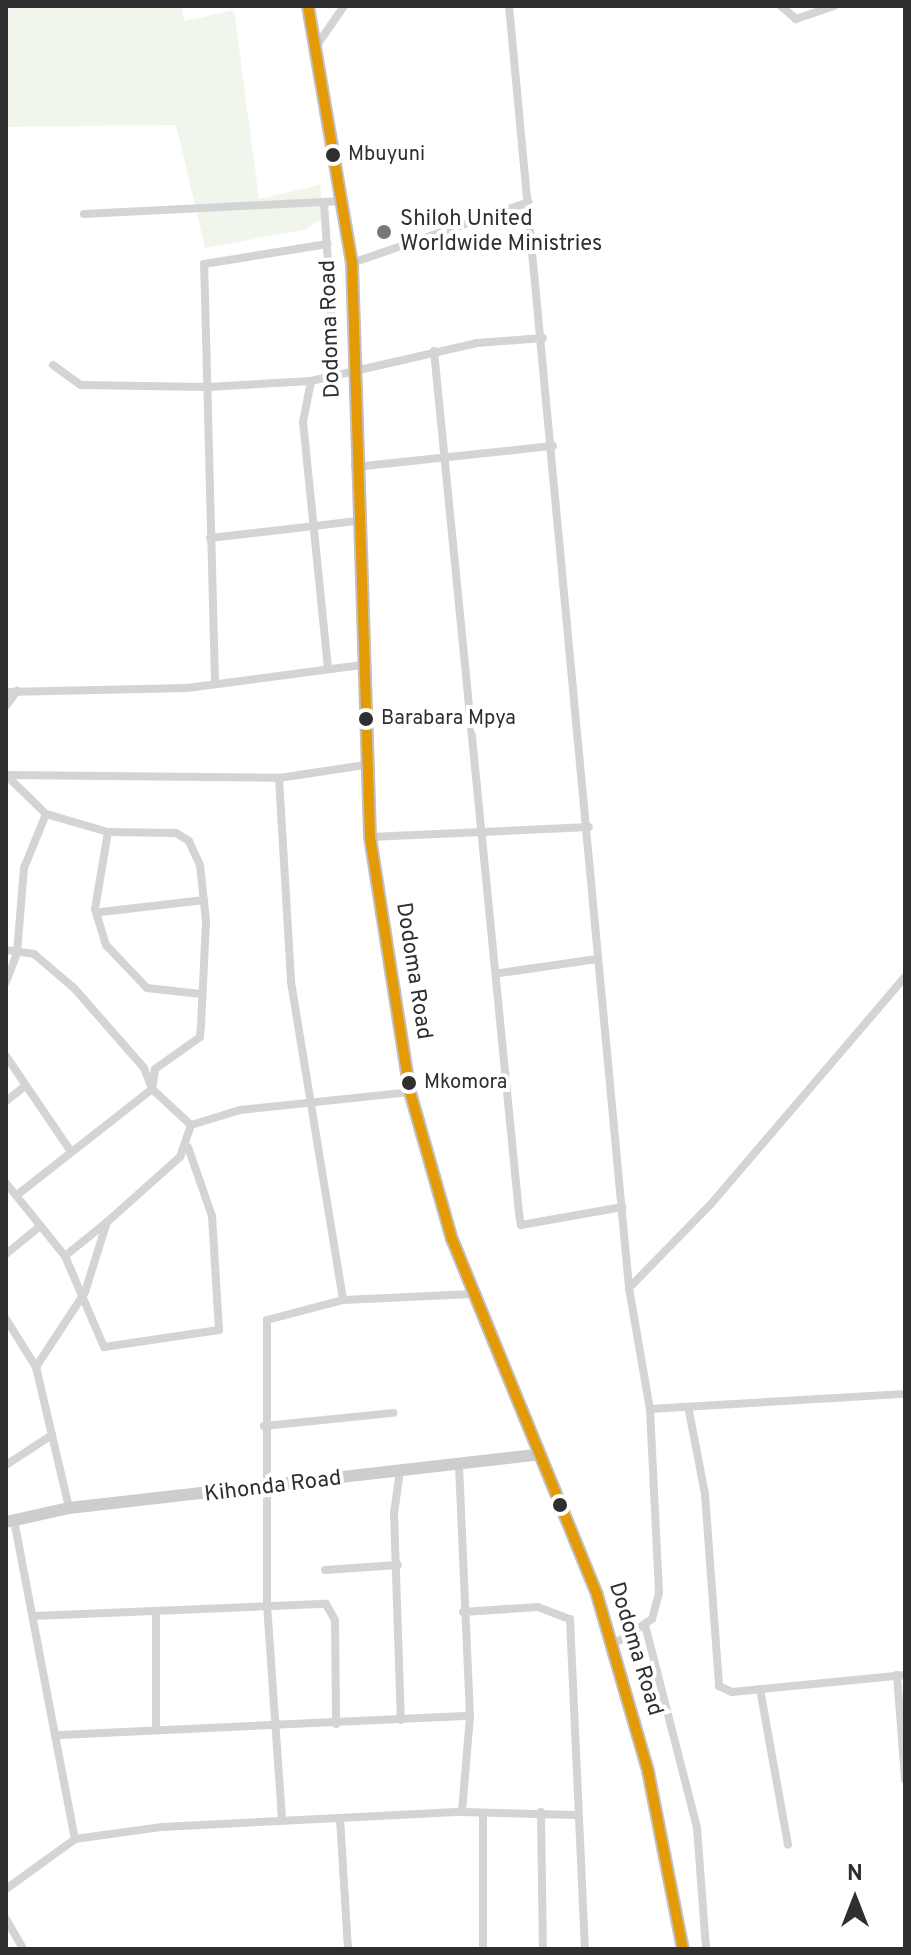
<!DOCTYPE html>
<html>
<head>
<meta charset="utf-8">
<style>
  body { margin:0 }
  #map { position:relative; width:911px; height:1955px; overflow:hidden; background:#fff; font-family:Overpass,sans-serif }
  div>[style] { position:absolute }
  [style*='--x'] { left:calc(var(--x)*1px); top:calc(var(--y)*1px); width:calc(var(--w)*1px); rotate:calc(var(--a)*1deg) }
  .green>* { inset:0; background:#f1f6ec }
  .street>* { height:8px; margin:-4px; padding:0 4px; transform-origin:4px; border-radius:4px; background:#d4d4d4 }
  .secondary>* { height:12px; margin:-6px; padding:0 6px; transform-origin:6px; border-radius:6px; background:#cdcdcd }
  .highway>* { height:14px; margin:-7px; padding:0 7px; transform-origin:7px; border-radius:7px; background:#c1c1c1 }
  .bus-1>* { height:10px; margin:-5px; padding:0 5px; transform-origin:5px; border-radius:5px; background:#e39a05 }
  .dots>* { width:22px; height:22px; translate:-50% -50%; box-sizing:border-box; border:4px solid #fff; border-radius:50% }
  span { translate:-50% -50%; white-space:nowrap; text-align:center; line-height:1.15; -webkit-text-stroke:8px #fff; paint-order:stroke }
  .bus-label { font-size:20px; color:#2f2f2f }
  .left { translate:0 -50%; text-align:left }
  .poi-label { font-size:22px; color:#2f2f2f }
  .street-label { font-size:22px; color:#2f2f2f }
  .frame { position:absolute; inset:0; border:8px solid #2f2f2f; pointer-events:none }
  .north { position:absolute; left:815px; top:1859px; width:80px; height:80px; -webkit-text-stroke:6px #fff; paint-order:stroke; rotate:0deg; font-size:22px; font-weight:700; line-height:32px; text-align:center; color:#2f2f2f }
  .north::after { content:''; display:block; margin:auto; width:28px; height:36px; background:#2f2f2f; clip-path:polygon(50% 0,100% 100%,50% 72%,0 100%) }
</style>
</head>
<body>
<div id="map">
  <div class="green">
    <div style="clip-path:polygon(6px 6px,182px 6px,184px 21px,234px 10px,259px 199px,320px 185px,325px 217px,304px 230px,205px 248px,176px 125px,6px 127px)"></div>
  </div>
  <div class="street">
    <div style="--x:509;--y:6;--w:1288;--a:84.65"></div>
    <div style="--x:629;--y:1288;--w:123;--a:80.2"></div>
    <div style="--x:781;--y:6;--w:20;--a:41"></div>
    <div style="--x:796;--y:19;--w:40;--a:-18.9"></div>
    <div style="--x:317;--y:45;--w:47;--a:-55.3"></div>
    <div style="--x:324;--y:202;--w:172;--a:86.3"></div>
    <div style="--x:84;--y:214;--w:259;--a:-2.9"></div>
    <div style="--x:352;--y:263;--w:187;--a:-19"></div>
    <div style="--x:434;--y:351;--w:867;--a:84.37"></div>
    <div style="--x:519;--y:1214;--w:11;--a:80"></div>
    <div style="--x:521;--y:1225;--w:103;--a:-10.1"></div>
    <div style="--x:53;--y:365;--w:34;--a:36"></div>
    <div style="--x:81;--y:385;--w:127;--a:0.9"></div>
    <div style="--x:208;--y:387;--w:103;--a:-3.3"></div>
    <div style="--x:311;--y:381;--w:170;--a:-12.9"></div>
    <div style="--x:477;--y:343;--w:66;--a:-4.3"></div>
    <div style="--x:311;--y:381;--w:42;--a:101"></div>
    <div style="--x:303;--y:422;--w:246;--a:84.2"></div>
    <div style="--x:355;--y:467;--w:199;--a:-6.1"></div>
    <div style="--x:210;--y:538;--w:149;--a:-6.6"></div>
    <div style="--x:215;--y:680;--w:416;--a:-91.5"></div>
    <div style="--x:204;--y:264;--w:125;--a:-9.2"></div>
    <div style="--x:6;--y:692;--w:181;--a:-1.3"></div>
    <div style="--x:187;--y:688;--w:176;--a:-7.5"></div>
    <div style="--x:6;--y:706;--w:19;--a:-54"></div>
    <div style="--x:6;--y:775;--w:273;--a:0.6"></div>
    <div style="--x:279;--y:778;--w:87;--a:-8.6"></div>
    <div style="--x:279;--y:778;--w:204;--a:86.6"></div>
    <div style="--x:291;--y:982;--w:322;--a:80.7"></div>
    <div style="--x:108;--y:832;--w:78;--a:99.6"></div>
    <div style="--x:95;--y:909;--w:38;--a:73"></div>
    <div style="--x:106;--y:945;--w:59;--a:46.4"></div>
    <div style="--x:147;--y:988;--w:54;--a:6.3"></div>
    <div style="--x:370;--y:837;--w:219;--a:-2.6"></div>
    <div style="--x:101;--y:912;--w:104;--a:-6.6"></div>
    <div style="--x:6;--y:950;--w:28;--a:8"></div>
    <div style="--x:34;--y:954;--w:52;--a:40.4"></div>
    <div style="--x:74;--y:988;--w:106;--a:48.8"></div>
    <div style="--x:144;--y:1068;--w:22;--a:69"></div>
    <div style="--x:152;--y:1089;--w:53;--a:42.7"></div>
    <div style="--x:191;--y:1125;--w:51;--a:-17"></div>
    <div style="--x:240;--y:1110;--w:171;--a:-6"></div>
    <div style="--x:500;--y:973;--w:98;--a:-8.2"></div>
    <div style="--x:6;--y:982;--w:31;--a:-69"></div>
    <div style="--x:17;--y:953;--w:85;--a:-85.3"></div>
    <div style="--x:24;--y:868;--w:58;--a:-67.8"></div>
    <div style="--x:46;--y:814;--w:56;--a:-135.7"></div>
    <div style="--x:6;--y:1056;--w:114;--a:55.8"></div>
    <div style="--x:6;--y:1101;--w:23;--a:-38"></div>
    <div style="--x:6;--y:1183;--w:94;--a:51.1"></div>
    <div style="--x:65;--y:1256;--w:99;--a:66.8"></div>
    <div style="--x:104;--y:1347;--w:116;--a:-8.4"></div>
    <div style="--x:219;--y:1330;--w:114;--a:-93.5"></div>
    <div style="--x:212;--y:1216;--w:73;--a:-109.2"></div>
    <div style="--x:17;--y:1195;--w:172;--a:-38.1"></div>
    <div style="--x:152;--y:1089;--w:20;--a:-81"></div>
    <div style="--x:155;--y:1069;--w:55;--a:-35.4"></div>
    <div style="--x:200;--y:1037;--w:12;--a:-85"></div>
    <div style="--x:201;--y:1025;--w:104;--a:-87.2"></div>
    <div style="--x:206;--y:921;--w:56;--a:-96.1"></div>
    <div style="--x:200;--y:865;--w:26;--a:-115"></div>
    <div style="--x:189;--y:841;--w:15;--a:-148"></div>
    <div style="--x:176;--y:833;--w:68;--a:-179.2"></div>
    <div style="--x:108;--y:832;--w:65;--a:-163.8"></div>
    <div style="--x:6;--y:1254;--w:43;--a:-39.3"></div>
    <div style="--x:65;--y:1256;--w:54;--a:-39"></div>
    <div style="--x:629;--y:1288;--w:117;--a:-45.7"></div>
    <div style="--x:711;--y:1204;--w:299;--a:-49.5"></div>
    <div style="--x:6;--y:1319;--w:57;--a:58"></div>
    <div style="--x:36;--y:1367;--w:145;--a:76.8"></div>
    <div style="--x:36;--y:1367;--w:90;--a:-56.8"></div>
    <div style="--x:85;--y:1292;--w:73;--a:-72.6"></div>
    <div style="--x:107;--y:1222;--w:98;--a:-41.7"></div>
    <div style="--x:180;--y:1157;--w:34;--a:-71"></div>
    <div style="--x:689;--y:1411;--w:85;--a:79.1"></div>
    <div style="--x:705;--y:1494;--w:193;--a:85.8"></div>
    <div style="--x:719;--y:1686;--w:14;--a:25"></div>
    <div style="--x:732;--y:1692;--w:174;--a:-5.6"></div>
    <div style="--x:264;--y:1426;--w:130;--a:-5.8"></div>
    <div style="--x:6;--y:1465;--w:55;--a:-33.1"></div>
    <div style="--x:459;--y:1465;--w:251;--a:87.5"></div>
    <div style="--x:470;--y:1716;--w:96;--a:94.8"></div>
    <div style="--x:400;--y:1471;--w:42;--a:98.1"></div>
    <div style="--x:394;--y:1513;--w:207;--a:88.1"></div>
    <div style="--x:14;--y:1520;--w:325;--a:79.2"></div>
    <div style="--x:325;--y:1570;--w:73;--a:-3.9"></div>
    <div style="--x:463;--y:1612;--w:75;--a:-3.8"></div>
    <div style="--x:538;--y:1607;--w:34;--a:21"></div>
    <div style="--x:570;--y:1619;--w:330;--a:87.4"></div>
    <div style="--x:156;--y:1613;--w:115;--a:90"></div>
    <div style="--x:34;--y:1616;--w:292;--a:-2.4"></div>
    <div style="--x:326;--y:1604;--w:18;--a:61"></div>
    <div style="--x:335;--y:1620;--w:104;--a:89.4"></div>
    <div style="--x:645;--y:1625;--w:210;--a:75.6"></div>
    <div style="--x:697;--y:1828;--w:121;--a:85.7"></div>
    <div style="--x:611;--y:1646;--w:49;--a:-33.4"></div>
    <div style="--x:652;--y:1619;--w:27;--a:-75"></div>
    <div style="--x:659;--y:1593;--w:184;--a:-92.8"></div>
    <div style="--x:650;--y:1409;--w:255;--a:-3.4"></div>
    <div style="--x:897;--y:1675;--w:105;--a:85.6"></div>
    <div style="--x:760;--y:1689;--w:158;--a:79.8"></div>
    <div style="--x:60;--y:1735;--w:410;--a:-2.7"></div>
    <div style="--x:541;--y:1812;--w:137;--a:89.2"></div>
    <div style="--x:340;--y:1818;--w:131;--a:86.5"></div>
    <div style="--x:282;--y:1819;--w:213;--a:-94"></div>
    <div style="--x:267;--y:1607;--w:287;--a:-90"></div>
    <div style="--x:267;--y:1320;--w:79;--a:-14.7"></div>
    <div style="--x:343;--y:1300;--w:130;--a:-2.6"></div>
    <div style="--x:6;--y:1889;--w:85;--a:-35.9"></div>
    <div style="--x:75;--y:1839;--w:88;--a:-7.9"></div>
    <div style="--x:162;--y:1827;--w:300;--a:-2.9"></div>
    <div style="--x:462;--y:1812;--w:113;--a:1.5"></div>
    <div style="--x:6;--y:1919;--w:34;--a:60"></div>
    <div style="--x:483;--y:1949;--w:136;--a:-90"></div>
  </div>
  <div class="secondary">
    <div style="--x:6;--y:1522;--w:65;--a:-12.5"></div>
    <div style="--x:69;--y:1508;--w:474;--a:-6.5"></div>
  </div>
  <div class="highway">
    <div style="--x:308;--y:6;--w:261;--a:80.3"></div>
    <div style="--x:352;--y:263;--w:574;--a:88.2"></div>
    <div style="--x:370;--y:837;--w:258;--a:81.1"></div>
    <div style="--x:410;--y:1092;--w:153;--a:74.1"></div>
    <div style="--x:452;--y:1239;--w:384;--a:67.8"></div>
    <div style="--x:597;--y:1595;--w:183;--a:73.8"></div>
    <div style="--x:648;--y:1771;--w:181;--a:78.9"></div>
  </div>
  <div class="bus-1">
    <div style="--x:308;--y:6;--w:261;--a:80.3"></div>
    <div style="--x:352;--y:263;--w:574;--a:88.2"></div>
    <div style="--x:370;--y:837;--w:258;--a:81.1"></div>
    <div style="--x:410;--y:1092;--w:153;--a:74.1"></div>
    <div style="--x:452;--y:1239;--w:384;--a:67.8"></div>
    <div style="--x:597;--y:1595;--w:183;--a:73.8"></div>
    <div style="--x:648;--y:1771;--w:181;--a:78.9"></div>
  </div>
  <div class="dots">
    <div style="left:333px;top:155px;background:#2f2f2f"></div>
    <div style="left:384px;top:232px;background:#787878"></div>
    <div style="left:366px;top:719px;background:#2f2f2f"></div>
    <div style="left:409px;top:1083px;background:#2f2f2f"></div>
    <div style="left:560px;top:1505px;background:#2f2f2f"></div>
  </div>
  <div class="bus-label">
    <span class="left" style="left:348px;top:155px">Mbuyuni</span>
    <span class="left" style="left:381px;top:719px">Barabara Mpya</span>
    <span class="left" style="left:424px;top:1083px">Mkomora</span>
  </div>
  <div class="poi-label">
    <span class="left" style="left:400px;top:232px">Shiloh United<br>Worldwide Ministries</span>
  </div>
  <div class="street-label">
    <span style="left:331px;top:329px;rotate:-92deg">Dodoma Road</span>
    <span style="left:413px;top:971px;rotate:81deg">Dodoma Road</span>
    <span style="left:273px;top:1487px;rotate:-7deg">Kihonda Road</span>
    <span style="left:635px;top:1649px;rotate:73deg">Dodoma Road</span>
  </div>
  <div class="frame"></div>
  <div class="north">N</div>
</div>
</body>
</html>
